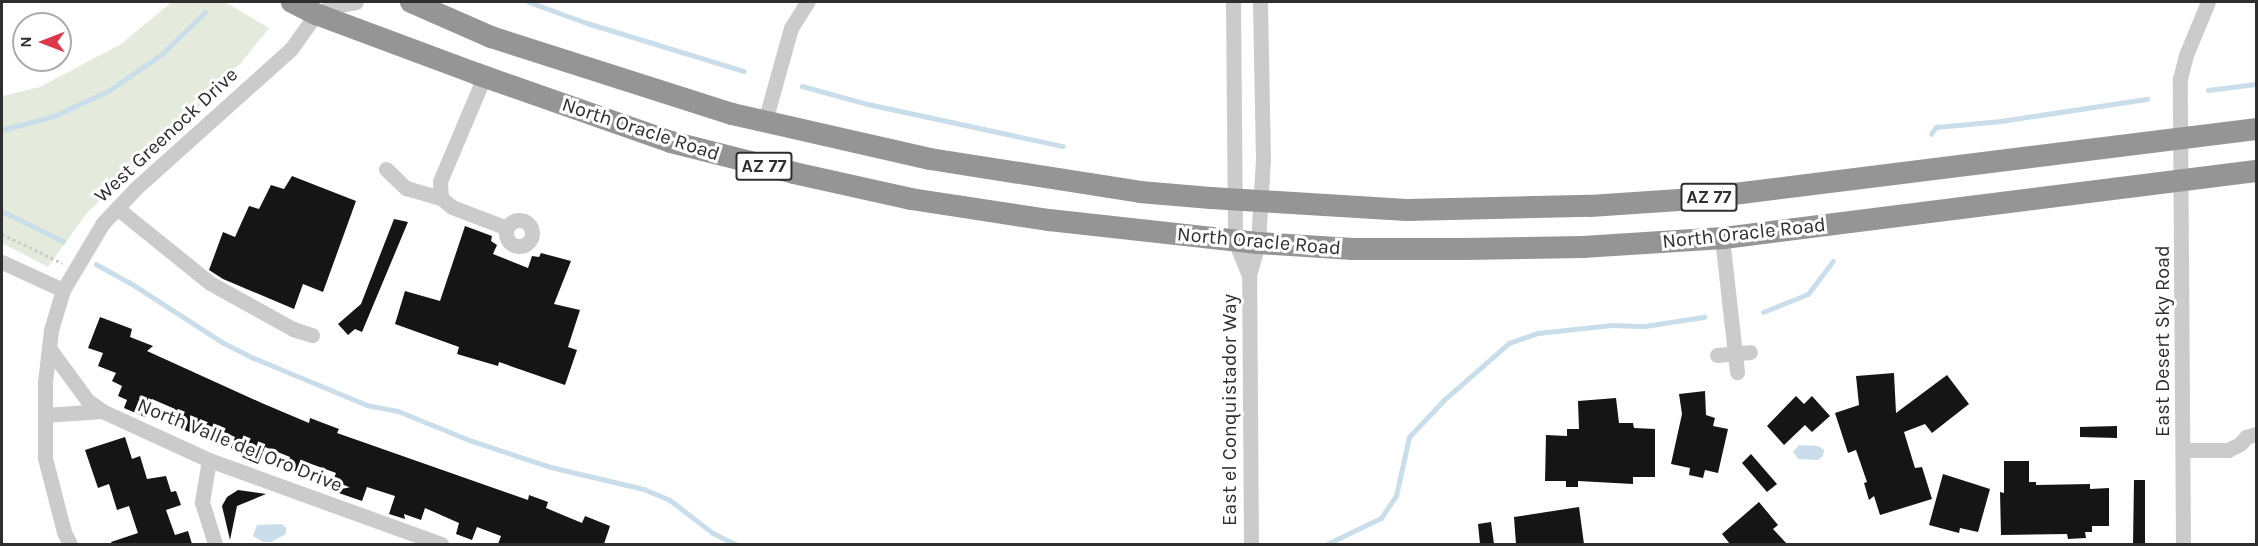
<!DOCTYPE html>
<html>
<head>
<meta charset="utf-8">
<style>
  body { margin:0 }
  #map { position:relative; width:2258px; height:546px; overflow:hidden; background:#fff; font-family:Karla,sans-serif }
  div>[style] { position:absolute }
  [style*='--x'] { left:calc(var(--x)*1px); top:calc(var(--y)*1px); width:calc(var(--w)*1px); rotate:calc(var(--a)*1deg) }
  .green>* { inset:0; background:#e4ebdc }
  .water>* { inset:0; background:#c9deea }
  .stream>* { height:4.5px; margin:-2.25px; padding:0 2.25px; transform-origin:2.25px; border-radius:2.25px; background:#c9deea }
  .building>* { inset:0; background:#151515 }
  .path>* { height:3px; margin-top:-1.5px; transform-origin:0; background:repeating-linear-gradient(90deg,#cbcbcb 0 3px,transparent 0 6px) }
  .minor>* { height:15px; margin:-7.5px; padding:0 7.5px; transform-origin:7.5px; border-radius:7.5px; background:#cbcbcb }
  .minor>.ring { margin:-7.5px; padding:0; box-sizing:content-box; background:none; border:15px solid #cbcbcb; border-radius:50% }
  .highway>* { height:22px; margin:-11px; padding:0 11px; transform-origin:11px; border-radius:11px; background:#959595 }
  span { translate:-50% -50%; white-space:nowrap; text-align:center; line-height:1.15; -webkit-text-stroke:6px #fff; paint-order:stroke }
  .shield-label span { padding:2px 4px; background:#fff; border:2px solid; border-radius:4px; -webkit-text-stroke-width:0 }
  .shield-label { font-size:18px; color:#2e2e2e; font-weight:700 }
  .street-label { font-size:20px; color:#2e2e2e }
  .frame { position:absolute; inset:0; border:3px solid #2e2e2e; pointer-events:none }
  .north { position:absolute; left:12px; top:12px; width:60px; height:60px; box-sizing:border-box; background:#fff; border:2px solid #ababab; border-radius:50%; rotate:270deg; font-size:16px; font-weight:700; line-height:24px; text-align:center; color:#2e2e2e }
  .north::after { content:''; display:block; margin:auto; width:21px; height:27px; background:#dd3849; clip-path:polygon(50% 0,100% 100%,50% 72%,0 100%) }
</style>
</head>
<body>
<div id="map">
  <div class="green">
    <div style="clip-path:polygon(172px 2px,225px 2px,269px 28px,230px 77px,87px 213px,48px 267px,2px 243px,2px 96px,40px 87px,121px 44px)"></div>
  </div>
  <div class="water">
    <div style="clip-path:polygon(1799px 445px,1818px 446px,1824px 450px,1823px 456px,1818px 460px,1798px 459px,1793px 452px)"></div>
    <div style="clip-path:polygon(282px 524px,286px 528px,286px 534px,271px 542px,263px 542px,253px 536px,257px 525px)"></div>
  </div>
  <div class="stream">
    <div style="--x:529;--y:2;--w:62;--a:19.9"></div>
    <div style="--x:587;--y:23;--w:164;--a:17"></div>
    <div style="--x:802;--y:86;--w:68;--a:15.3"></div>
    <div style="--x:868;--y:104;--w:199;--a:12.2"></div>
    <div style="--x:2208;--y:90;--w:48;--a:-7.1"></div>
    <div style="--x:2;--y:130;--w:54;--a:-15.1"></div>
    <div style="--x:54;--y:116;--w:60;--a:-24.8"></div>
    <div style="--x:108;--y:91;--w:65;--a:-34.4"></div>
    <div style="--x:162;--y:54;--w:60;--a:-44.3"></div>
    <div style="--x:1931;--y:134;--w:9;--a:-54"></div>
    <div style="--x:1936;--y:127;--w:65;--a:-5.3"></div>
    <div style="--x:2001;--y:121;--w:148;--a:-8.6"></div>
    <div style="--x:2;--y:211;--w:68;--a:26.2"></div>
    <div style="--x:96;--y:264;--w:38;--a:29"></div>
    <div style="--x:129;--y:282;--w:111;--a:32.8"></div>
    <div style="--x:222;--y:342;--w:36;--a:27"></div>
    <div style="--x:254;--y:358;--w:122;--a:22.6"></div>
    <div style="--x:367;--y:405;--w:32;--a:11"></div>
    <div style="--x:398;--y:411;--w:80;--a:22.1"></div>
    <div style="--x:472;--y:441;--w:83;--a:18.2"></div>
    <div style="--x:551;--y:467;--w:96;--a:13.3"></div>
    <div style="--x:644;--y:489;--w:28;--a:23"></div>
    <div style="--x:670;--y:500;--w:54;--a:37.5"></div>
    <div style="--x:713;--y:533;--w:25;--a:26"></div>
    <div style="--x:1763;--y:312;--w:48;--a:-21.8"></div>
    <div style="--x:1808;--y:294;--w:41;--a:-52.9"></div>
    <div style="--x:1327;--y:544;--w:60;--a:-25.7"></div>
    <div style="--x:1381;--y:518;--w:27;--a:-56"></div>
    <div style="--x:1396;--y:496;--w:60;--a:-77.6"></div>
    <div style="--x:1409;--y:437;--w:51;--a:-46.6"></div>
    <div style="--x:1444;--y:400;--w:86;--a:-41.2"></div>
    <div style="--x:1509;--y:343;--w:31;--a:-19"></div>
    <div style="--x:1538;--y:333;--w:74;--a:-6.2"></div>
    <div style="--x:1612;--y:325;--w:33;--a:2"></div>
    <div style="--x:1645;--y:326;--w:60;--a:-8.7"></div>
  </div>
  <div class="building">
    <div style="clip-path:polygon(292px 176px,356px 201px,323px 292px,303px 284px,294px 309px,223px 279px,209px 270px,223px 232px,235px 237px,249px 206px,259px 209px,271px 185px,284px 189px)"></div>
    <div style="clip-path:polygon(394px 219px,408px 222px,362px 332px,355px 329px,348px 335px,338px 324px,361px 304px)"></div>
    <div style="clip-path:polygon(465px 226px,492px 236px,491px 241px,497px 245px,493px 254px,528px 268px,532px 256px,539px 257px,541px 253px,571px 261px,554px 304px,580px 310px,568px 347px,577px 350px,565px 385px,499px 362px,498px 366px,457px 354px,459px 347px,395px 324px,405px 291px,440px 301px)"></div>
    <div style="clip-path:polygon(100px 317px,132px 329px,130px 337px,153px 346px,147px 351px,264px 404px,309px 423px,310px 418px,339px 429px,337px 433px,528px 500px,529px 495px,548px 502px,546px 508px,582px 523px,585px 516px,610px 526px,604px 544px,498px 544px,501px 536px,477px 527px,472px 540px,456px 534px,459px 523px,425px 508px,421px 520px,404px 514px,405px 519px,389px 514px,395px 496px,367px 487px,362px 501px,330px 490px,336px 473px,306px 462px,302px 473px,286px 468px,290px 457px,265px 447px,258px 464px,242px 457px,244px 453px,231px 448px,235px 437px,203px 423px,197px 435px,169px 424px,175px 409px,152px 399px,145px 417px,124px 408px,127px 400px,118px 396px,122px 386px,112px 381px,116px 373px,98px 366px,103px 353px,88px 348px)"></div>
    <div style="clip-path:polygon(1894px 373px,1896px 413px,1947px 375px,1969px 404px,1932px 433px,1925px 424px,1904px 432px,1915px 468px,1922px 467px,1932px 499px,1880px 515px,1874px 496px,1869px 500px,1864px 483px,1867px 482px,1856px 450px,1848px 453px,1835px 413px,1859px 405px,1856px 376px)"></div>
    <div style="clip-path:polygon(1705px 391px,1706px 415px,1715px 418px,1713px 426px,1728px 429px,1718px 473px,1705px 470px,1703px 478px,1689px 475px,1690px 468px,1671px 464px,1682px 414px,1679px 394px)"></div>
    <div style="clip-path:polygon(1796px 396px,1804px 404px,1812px 396px,1830px 416px,1812px 432px,1805px 425px,1784px 445px,1767px 426px)"></div>
    <div style="clip-path:polygon(1616px 398px,1619px 423px,1633px 423px,1634px 428px,1655px 429px,1655px 477px,1633px 477px,1633px 484px,1578px 481px,1578px 487px,1566px 487px,1566px 481px,1545px 481px,1546px 435px,1567px 436px,1567px 429px,1579px 429px,1578px 401px)"></div>
    <div style="clip-path:polygon(2117px 426px,2117px 438px,2080px 437px,2080px 427px)"></div>
    <div style="clip-path:polygon(125px 437px,132px 459px,140px 456px,147px 479px,166px 476px,171px 492px,176px 491px,181px 505px,166px 510px,175px 535px,188px 531px,192px 544px,112px 544px,111px 542px,138px 533px,129px 506px,117px 510px,109px 484px,98px 488px,85px 450px)"></div>
    <div style="clip-path:polygon(1751px 454px,1777px 484px,1767px 492px,1742px 463px)"></div>
    <div style="clip-path:polygon(2004px 461px,2029px 461px,2029px 482px,2036px 482px,2036px 485px,2090px 484px,2090px 489px,2109px 488px,2109px 526px,2092px 526px,2092px 532px,2085px 532px,2086px 538px,2068px 539px,2067px 534px,2001px 535px,2000px 492px,2004px 493px)"></div>
    <div style="clip-path:polygon(1943px 474px,1990px 489px,1978px 532px,1960px 528px,1959px 533px,1929px 525px)"></div>
    <div style="clip-path:polygon(2134px 480px,2145px 480px,2145px 544px,2133px 544px)"></div>
    <div style="clip-path:polygon(238px 490px,266px 494px,237px 506px,230px 540px,222px 506px,227px 497px)"></div>
    <div style="clip-path:polygon(1759px 502px,1778px 525px,1773px 529px,1787px 544px,1730px 544px,1722px 534px)"></div>
    <div style="clip-path:polygon(1579px 507px,1584px 544px,1516px 544px,1514px 517px)"></div>
    <div style="clip-path:polygon(1491px 522px,1494px 544px,1480px 544px,1478px 524px)"></div>
  </div>
  <div class="path">
    <div style="--x:2;--y:234;--w:67;--a:25.8"></div>
  </div>
  <div class="minor">
    <div style="--x:1233;--y:2;--w:239;--a:89.5"></div>
    <div style="--x:1235;--y:241;--w:37;--a:68"></div>
    <div style="--x:484;--y:77;--w:113;--a:112.9"></div>
    <div style="--x:440;--y:181;--w:17;--a:87"></div>
    <div style="--x:441;--y:198;--w:14;--a:39"></div>
    <div style="--x:452;--y:207;--w:59;--a:20.9"></div>
    <div style="--x:765;--y:121;--w:97;--a:-74.4"></div>
    <div style="--x:791;--y:28;--w:31;--a:-58"></div>
    <div style="--x:386;--y:169;--w:28;--a:44"></div>
    <div style="--x:406;--y:188;--w:36;--a:16"></div>
    <div style="--x:117;--y:208;--w:119;--a:38.9"></div>
    <div style="--x:210;--y:283;--w:95;--a:29"></div>
    <div style="--x:293;--y:329;--w:20;--a:18"></div>
    <div class="ring" style="left:506px;top:220px;width:11px;height:11px"></div>
    <div style="--x:1722;--y:238;--w:135;--a:83.6"></div>
    <div style="--x:2;--y:262;--w:67;--a:24.7"></div>
    <div style="--x:49;--y:348;--w:64;--a:53.8"></div>
    <div style="--x:87;--y:400;--w:19;--a:36"></div>
    <div style="--x:102;--y:411;--w:118;--a:24.6"></div>
    <div style="--x:209;--y:460;--w:247;--a:19.9"></div>
    <div style="--x:1717;--y:355;--w:33;--a:-5"></div>
    <div style="--x:45;--y:415;--w:57;--a:-4"></div>
    <div style="--x:2183;--y:450;--w:45;--a:0"></div>
    <div style="--x:2228;--y:450;--w:13;--a:-27"></div>
    <div style="--x:2240;--y:444;--w:9;--a:-49"></div>
    <div style="--x:2246;--y:437;--w:10;--a:-17"></div>
    <div style="--x:209;--y:460;--w:43;--a:99.5"></div>
    <div style="--x:202;--y:502;--w:44;--a:72.8"></div>
    <div style="--x:70;--y:544;--w:13;--a:-117"></div>
    <div style="--x:64;--y:532;--w:76;--a:-104.4"></div>
    <div style="--x:45;--y:458;--w:76;--a:-90"></div>
    <div style="--x:45;--y:382;--w:52;--a:-83.4"></div>
    <div style="--x:51;--y:330;--w:42;--a:-73.3"></div>
    <div style="--x:63;--y:290;--w:78;--a:-59.2"></div>
    <div style="--x:103;--y:223;--w:48;--a:-46.7"></div>
    <div style="--x:136;--y:188;--w:208;--a:-41.9"></div>
    <div style="--x:291;--y:49;--w:43;--a:-54.5"></div>
    <div style="--x:316;--y:14;--w:20;--a:-24"></div>
    <div style="--x:334;--y:6;--w:22;--a:-10"></div>
    <div style="--x:1251;--y:544;--w:269;--a:-90.4"></div>
    <div style="--x:1249;--y:275;--w:33;--a:-74"></div>
    <div style="--x:1258;--y:243;--w:83;--a:-86.6"></div>
    <div style="--x:1263;--y:160;--w:158;--a:-91.1"></div>
    <div style="--x:2183;--y:544;--w:465;--a:-90.4"></div>
    <div style="--x:2180;--y:79;--w:25;--a:-76"></div>
    <div style="--x:2186;--y:55;--w:57;--a:-67.5"></div>
  </div>
  <div class="highway">
    <div style="--x:292;--y:2;--w:27;--a:27"></div>
    <div style="--x:316;--y:14;--w:172;--a:20.4"></div>
    <div style="--x:477;--y:74;--w:206;--a:19.3"></div>
    <div style="--x:671;--y:142;--w:127;--a:14.1"></div>
    <div style="--x:794;--y:173;--w:120;--a:12.5"></div>
    <div style="--x:911;--y:199;--w:140;--a:8.7"></div>
    <div style="--x:1049;--y:220;--w:210;--a:6.3"></div>
    <div style="--x:1258;--y:243;--w:95;--a:3.6"></div>
    <div style="--x:1353;--y:249;--w:110;--a:0"></div>
    <div style="--x:1463;--y:249;--w:120;--a:-1"></div>
    <div style="--x:1583;--y:247;--w:141;--a:-3.7"></div>
    <div style="--x:1724;--y:238;--w:536;--a:-7.18"></div>
    <div style="--x:411;--y:2;--w:87;--a:23.6"></div>
    <div style="--x:491;--y:37;--w:253;--a:17.7"></div>
    <div style="--x:732;--y:114;--w:203;--a:12.8"></div>
    <div style="--x:930;--y:159;--w:213;--a:8.9"></div>
    <div style="--x:1140;--y:192;--w:71;--a:4.8"></div>
    <div style="--x:1211;--y:198;--w:196;--a:3.5"></div>
    <div style="--x:1407;--y:210;--w:183;--a:-1.3"></div>
    <div style="--x:1590;--y:206;--w:104;--a:-3.9"></div>
    <div style="--x:1694;--y:199;--w:566;--a:-7.1"></div>
  </div>
  <div class="shield-label">
    <span style="left:764px;top:166px">AZ 77</span>
    <span style="left:1709px;top:197px">AZ 77</span>
  </div>
  <div class="street-label">
    <span style="left:641px;top:129px;rotate:18deg">North Oracle Road</span>
    <span style="left:166px;top:135px;rotate:-43deg">West Greenock Drive</span>
    <span style="left:1744px;top:233px;rotate:-6deg">North Oracle Road</span>
    <span style="left:1259px;top:241px;rotate:5deg">North Oracle Road</span>
    <span style="left:2162px;top:341px;rotate:-90deg">East Desert Sky Road</span>
    <span style="left:1229px;top:410px;rotate:-90deg">East el Conquistador Way</span>
    <span style="left:240px;top:445px;rotate:22deg">North Valle del Oro Drive</span>
  </div>
  <div class="frame"></div>
  <div class="north">N</div>
</div>
</body>
</html>
